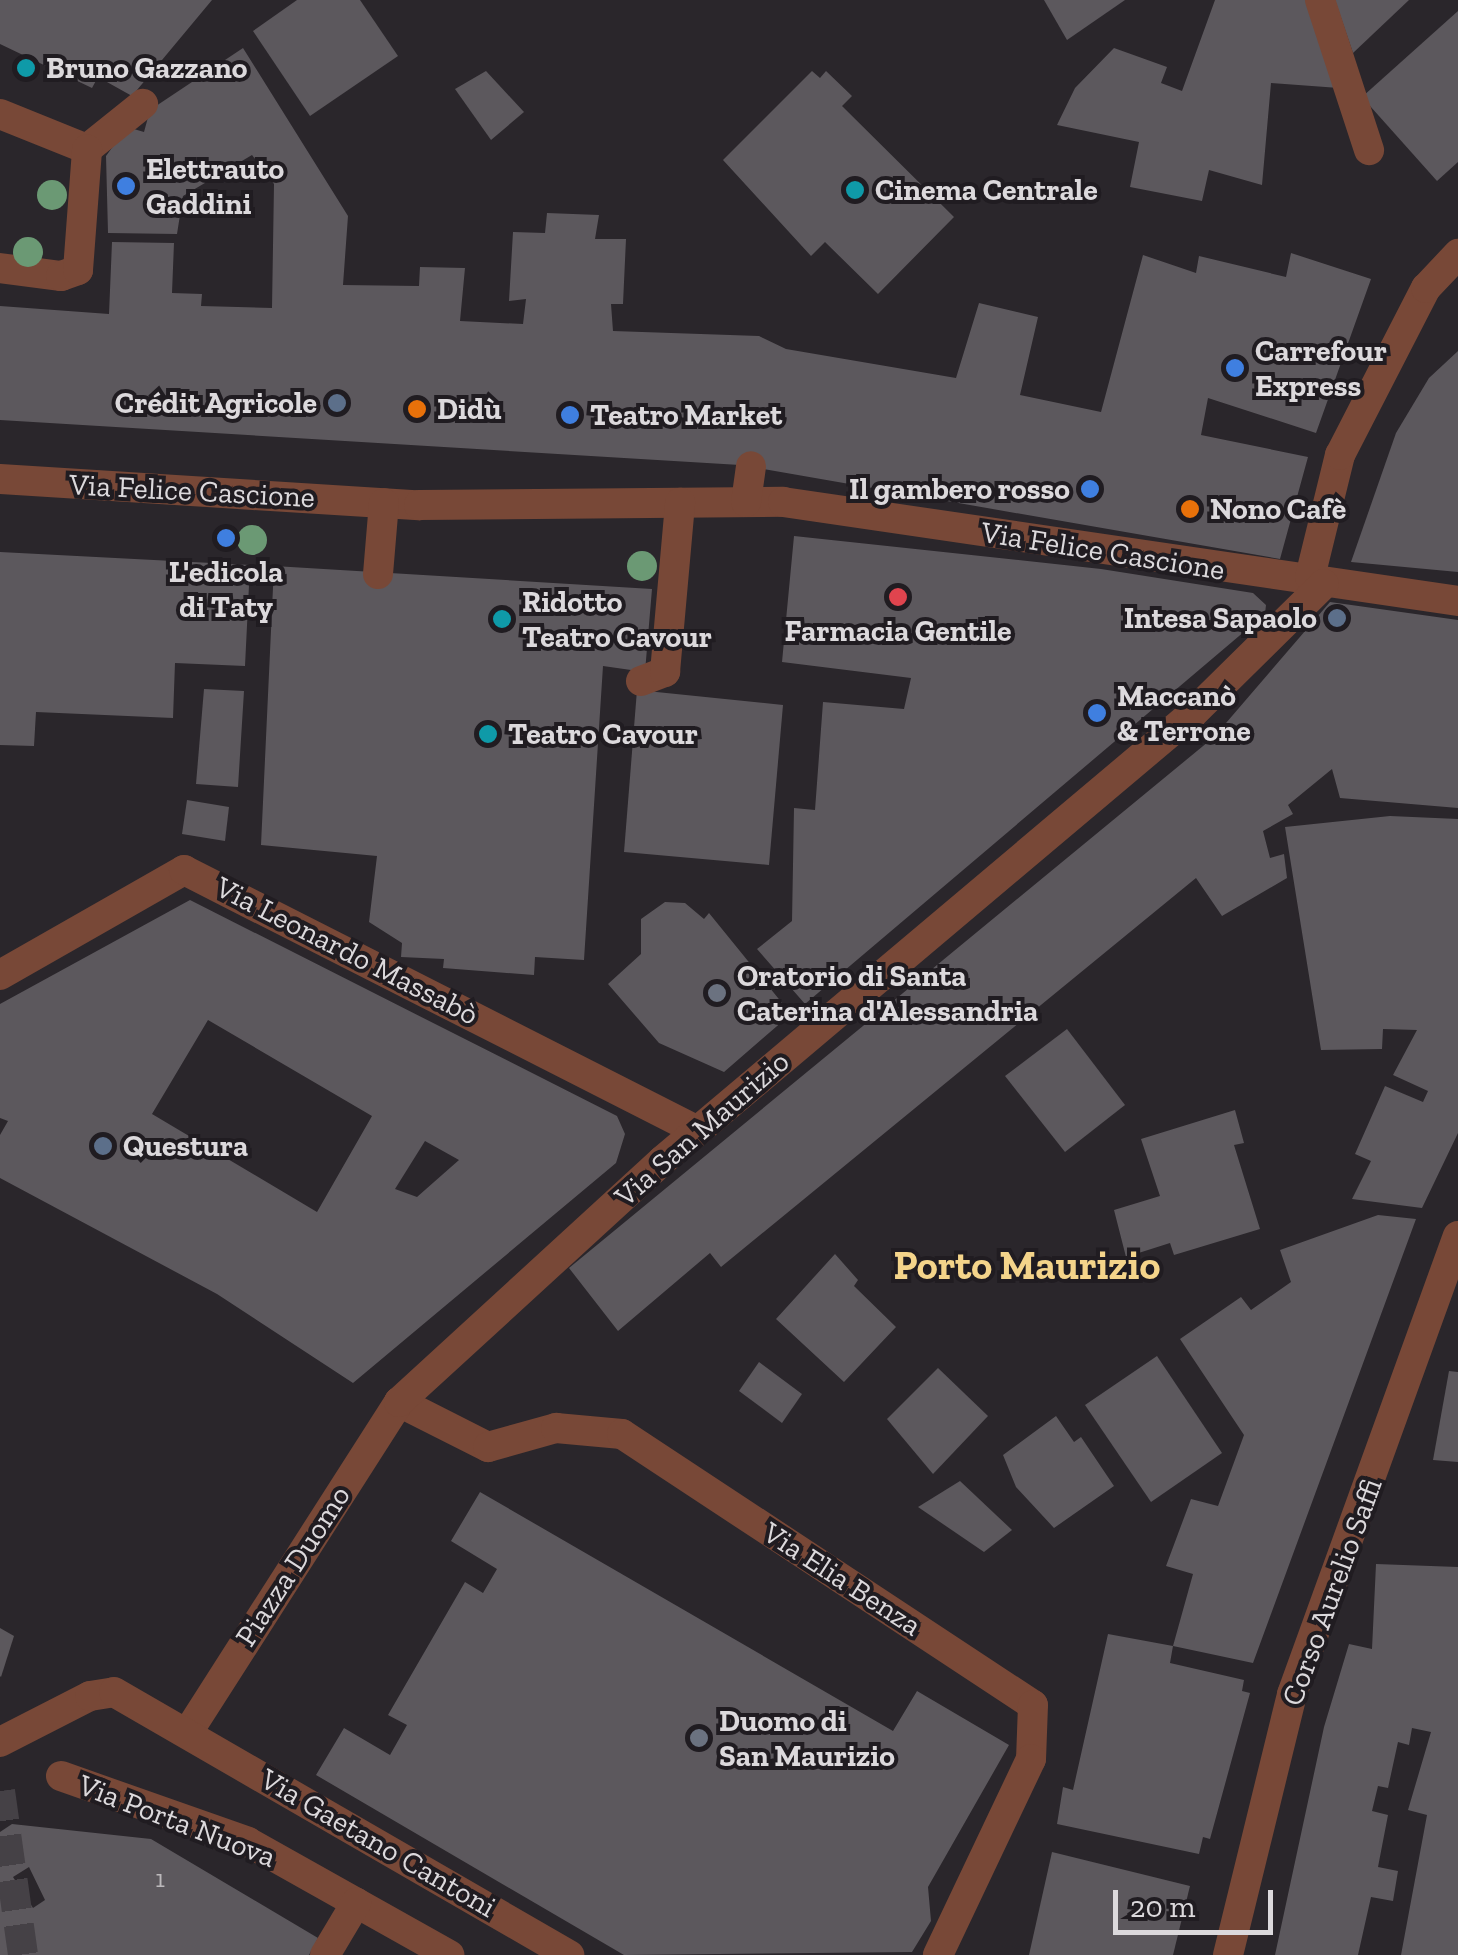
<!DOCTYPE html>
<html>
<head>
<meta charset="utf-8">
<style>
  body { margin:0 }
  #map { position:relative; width:1458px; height:1955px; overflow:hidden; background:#2a262b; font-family:"Zilla Slab",serif }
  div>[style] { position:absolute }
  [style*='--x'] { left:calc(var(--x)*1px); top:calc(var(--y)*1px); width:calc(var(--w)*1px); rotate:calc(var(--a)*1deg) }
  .building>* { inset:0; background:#5c585d }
  .minor-tunnel>* { height:30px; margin-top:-15px; transform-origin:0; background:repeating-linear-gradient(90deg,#454146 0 30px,transparent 0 45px) }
  .minor>* { height:30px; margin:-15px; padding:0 15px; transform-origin:15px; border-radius:15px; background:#784837 }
  .trees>* { width:30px; height:30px; margin:-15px; border-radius:50%; background:#6b9974 }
  .dots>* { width:28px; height:28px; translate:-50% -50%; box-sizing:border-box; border:5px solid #201c21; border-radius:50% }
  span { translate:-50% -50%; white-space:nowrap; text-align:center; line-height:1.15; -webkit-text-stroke:8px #201c21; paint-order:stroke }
  .number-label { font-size:25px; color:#bcb9bc }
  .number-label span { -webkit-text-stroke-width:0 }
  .poi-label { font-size:30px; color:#dcd9dc; font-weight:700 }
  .left { translate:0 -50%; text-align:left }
  .right { translate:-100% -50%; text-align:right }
  .street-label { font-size:30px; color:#dcd9dc }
  .district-label { font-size:40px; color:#f4d48a; font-weight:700 }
  .scale { position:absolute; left:1113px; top:1890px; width:160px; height:45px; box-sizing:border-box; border:5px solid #dcd9dc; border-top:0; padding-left:12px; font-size:30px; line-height:35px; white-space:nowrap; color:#dcd9dc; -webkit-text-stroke:8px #201c21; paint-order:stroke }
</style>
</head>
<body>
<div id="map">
  <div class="building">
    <div style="clip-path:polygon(0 0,212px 0,132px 96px,98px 77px,92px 88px,0 44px)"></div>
    <div style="clip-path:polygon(297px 0,360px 0,398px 56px,310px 116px,253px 31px)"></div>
    <div style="clip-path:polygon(1044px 0,1125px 0,1067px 40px)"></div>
    <div style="clip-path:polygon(1215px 0,1312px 0,1339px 88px,1271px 83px,1262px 185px,1209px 170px,1202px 201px,1130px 187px,1139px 142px,1057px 125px,1075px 88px,1114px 48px,1167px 67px,1161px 83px,1182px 91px)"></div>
    <div style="clip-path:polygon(1335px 0,1409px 0,1353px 53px)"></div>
    <div style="clip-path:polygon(1458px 11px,1458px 162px,1437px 181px,1362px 97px)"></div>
    <div style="clip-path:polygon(243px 48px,348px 216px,343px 285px,419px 286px,420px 267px,465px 268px,460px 321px,523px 324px,526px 299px,509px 301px,513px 232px,545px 233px,547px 213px,599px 215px,595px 239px,626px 239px,623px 304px,611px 304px,613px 331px,759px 336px,786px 349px,956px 378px,979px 303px,1038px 317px,1020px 395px,1101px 412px,1143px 255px,1196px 273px,1199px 256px,1286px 277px,1291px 253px,1371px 279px,1316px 433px,1208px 398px,1201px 435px,1308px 457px,1280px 559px,740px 465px,0 420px,0 306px,109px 314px,112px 242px,174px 243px,172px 293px,202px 294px,201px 306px,272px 308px,274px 184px,252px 155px,183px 196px,177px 234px,108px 233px,106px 156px,127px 127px,144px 132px,150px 110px)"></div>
    <div style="clip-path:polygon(486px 71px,524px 112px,491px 140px,455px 89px)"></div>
    <div style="clip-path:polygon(812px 71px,820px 78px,826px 71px,852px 96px,842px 106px,954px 217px,878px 294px,825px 242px,811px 256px,723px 160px)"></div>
    <div style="clip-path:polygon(1458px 351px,1458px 572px,1351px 562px,1396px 433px,1429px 378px)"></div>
    <div style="clip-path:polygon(794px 536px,1101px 569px,1253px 593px,1266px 605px,1265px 614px,805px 1004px,757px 949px,792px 921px,794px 808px,815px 810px,823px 702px,904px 709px,911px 678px,782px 662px)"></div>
    <div style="clip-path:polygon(0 552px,250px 565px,245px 666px,175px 663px,173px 718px,36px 712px,34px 746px,0 745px)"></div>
    <div style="clip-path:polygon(274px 566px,652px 589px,645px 672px,603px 666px,584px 960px,535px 957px,534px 975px,443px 968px,444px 959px,401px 957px,402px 943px,369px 922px,377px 856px,261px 845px)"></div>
    <div style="clip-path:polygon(1330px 602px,1458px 620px,1458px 808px,1340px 798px,1332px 769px,1288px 805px,1293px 814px,1263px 831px,1270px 858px,1284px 854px,1287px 878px,1222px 916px,1196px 878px,721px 1267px,710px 1253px,618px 1331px,569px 1268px,1214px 737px)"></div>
    <div style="clip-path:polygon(204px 689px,244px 691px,238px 787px,196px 784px)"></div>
    <div style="clip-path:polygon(637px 690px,783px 705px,769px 865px,624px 852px)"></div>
    <div style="clip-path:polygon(187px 800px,229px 807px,225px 841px,182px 834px)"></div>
    <div style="clip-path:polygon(1390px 816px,1458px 819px,1458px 1133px,1422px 1208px,1352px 1199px,1371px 1161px,1355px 1154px,1385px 1086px,1423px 1102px,1428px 1091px,1393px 1075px,1417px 1030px,1383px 1029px,1382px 1049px,1321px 1050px,1285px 827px)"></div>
    <div style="clip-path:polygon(evenodd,190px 900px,617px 1116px,625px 1134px,616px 1163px,353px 1383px,217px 1294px,0 1178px,0 1135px,8px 1121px,0 1118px,0 1004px,190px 900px,208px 1020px,372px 1116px,317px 1212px,152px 1114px,208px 1020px,190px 900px,425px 1141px,459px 1160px,417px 1197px,395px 1189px,425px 1141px)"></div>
    <div style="clip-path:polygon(665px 902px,685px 903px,704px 919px,709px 913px,791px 1014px,724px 1072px,659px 1043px,608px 984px,641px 954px,641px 919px)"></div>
    <div style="clip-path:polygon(1067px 1029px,1125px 1105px,1065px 1152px,1005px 1076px)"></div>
    <div style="clip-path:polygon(1235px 1110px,1244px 1143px,1234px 1145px,1260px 1229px,1174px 1255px,1170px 1243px,1126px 1257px,1114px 1210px,1160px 1196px,1141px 1139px)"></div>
    <div style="clip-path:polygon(1378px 1215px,1416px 1219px,1253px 1663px,1173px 1646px,1193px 1574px,1166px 1566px,1191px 1499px,1218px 1506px,1244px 1435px,1180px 1339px,1241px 1297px,1251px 1310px,1291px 1282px,1280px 1250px)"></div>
    <div style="clip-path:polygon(835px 1254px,858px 1280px,854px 1286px,896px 1327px,844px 1382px,776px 1319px)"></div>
    <div style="clip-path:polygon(1157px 1356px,1222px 1453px,1151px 1502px,1085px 1405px)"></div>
    <div style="clip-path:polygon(759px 1362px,802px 1394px,782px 1423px,739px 1391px)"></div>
    <div style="clip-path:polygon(938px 1368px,988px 1416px,933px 1474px,887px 1419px)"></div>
    <div style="clip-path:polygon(1449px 1371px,1458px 1372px,1458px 1462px,1433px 1460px)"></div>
    <div style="clip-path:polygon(1056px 1416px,1074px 1442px,1081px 1437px,1114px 1486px,1054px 1528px,1016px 1487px,1003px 1455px)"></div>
    <div style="clip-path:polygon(960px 1481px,1012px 1530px,984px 1552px,918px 1507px)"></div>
    <div style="clip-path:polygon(480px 1492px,893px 1731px,917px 1691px,1009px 1745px,928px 1887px,931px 1921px,912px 1952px,624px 1955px,316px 1775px,344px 1728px,390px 1755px,407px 1725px,388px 1715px,465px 1582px,483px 1593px,497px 1569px,451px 1541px)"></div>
    <div style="clip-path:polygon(1376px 1564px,1458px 1567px,1458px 1955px,1401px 1955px,1427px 1815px,1408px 1810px,1431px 1732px,1412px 1728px,1409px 1745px,1398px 1742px,1388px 1788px,1378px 1786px,1372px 1811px,1388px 1815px,1378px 1867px,1398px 1871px,1393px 1901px,1371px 1897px,1358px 1955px,1275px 1955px,1324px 1727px,1349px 1644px,1372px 1649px)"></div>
    <div style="clip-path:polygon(0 1628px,14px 1636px,1px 1677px,0 1676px)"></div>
    <div style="clip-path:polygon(1108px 1634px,1173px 1646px,1170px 1663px,1244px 1680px,1242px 1691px,1250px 1693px,1210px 1839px,1203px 1837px,1199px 1854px,1057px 1824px,1063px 1787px,1073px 1790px)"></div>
    <div style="clip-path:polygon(evenodd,12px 1824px,151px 1839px,318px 1938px,309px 1955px,0 1955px,0 1832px,12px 1824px,29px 1867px,45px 1900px,33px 1908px,13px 1877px,29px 1867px)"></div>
    <div style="clip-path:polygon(1052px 1852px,1190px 1886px,1173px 1955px,1029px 1955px)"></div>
  </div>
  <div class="minor-tunnel">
    <div style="--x:0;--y:1791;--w:166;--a:82"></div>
  </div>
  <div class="minor">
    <div style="--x:1320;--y:0;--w:158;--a:71.9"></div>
    <div style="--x:0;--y:114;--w:94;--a:21.9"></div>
    <div style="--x:87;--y:149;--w:72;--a:-38.8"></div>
    <div style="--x:0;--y:268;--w:62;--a:7.5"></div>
    <div style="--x:61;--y:276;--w:18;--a:-19"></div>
    <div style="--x:78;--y:270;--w:121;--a:-85.7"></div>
    <div style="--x:0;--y:479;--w:420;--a:3.6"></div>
    <div style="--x:419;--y:505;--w:364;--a:-0.5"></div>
    <div style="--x:783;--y:502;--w:682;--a:8.34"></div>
    <div style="--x:746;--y:502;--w:36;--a:-82"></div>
    <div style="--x:378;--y:574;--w:71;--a:-85.2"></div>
    <div style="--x:1310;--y:577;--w:126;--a:-76.2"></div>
    <div style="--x:1340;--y:455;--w:188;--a:-62.8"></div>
    <div style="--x:1426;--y:288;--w:47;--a:-46.7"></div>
    <div style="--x:641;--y:681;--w:26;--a:-21"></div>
    <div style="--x:665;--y:672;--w:170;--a:-84.9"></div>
    <div style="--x:0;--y:975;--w:212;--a:-29.7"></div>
    <div style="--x:184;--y:870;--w:576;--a:26.92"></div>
    <div style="--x:399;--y:1402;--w:100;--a:26.8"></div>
    <div style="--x:488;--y:1447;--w:71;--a:-15.6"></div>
    <div style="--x:556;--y:1428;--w:66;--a:5.2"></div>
    <div style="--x:622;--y:1434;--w:492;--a:33.4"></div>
    <div style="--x:1033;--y:1705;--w:54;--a:92.1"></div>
    <div style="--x:1031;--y:1759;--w:217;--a:115.4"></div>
    <div style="--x:188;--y:1732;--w:392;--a:-57.4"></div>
    <div style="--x:399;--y:1402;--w:358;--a:-42.5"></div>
    <div style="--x:663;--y:1160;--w:692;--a:-40.13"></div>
    <div style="--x:1192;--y:714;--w:185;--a:-44.6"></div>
    <div style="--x:0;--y:1742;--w:101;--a:-27.1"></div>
    <div style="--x:90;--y:1696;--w:24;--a:-9"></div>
    <div style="--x:114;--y:1692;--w:526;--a:30.03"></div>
    <div style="--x:61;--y:1776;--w:198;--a:19.4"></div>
    <div style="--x:248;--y:1842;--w:231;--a:29.3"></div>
    <div style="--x:325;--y:1955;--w:61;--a:-59.2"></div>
    <div style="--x:1228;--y:1955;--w:269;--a:-76.2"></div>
    <div style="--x:1292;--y:1694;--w:487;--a:-70.1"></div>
  </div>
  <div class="trees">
    <div style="left:52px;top:195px"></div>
    <div style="left:28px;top:252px"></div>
    <div style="left:252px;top:540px"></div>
    <div style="left:642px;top:566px"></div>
  </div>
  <div class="dots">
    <div style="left:26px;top:68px;background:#0f9aa8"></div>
    <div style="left:126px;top:186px;background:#3f7fe0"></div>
    <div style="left:855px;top:190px;background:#0f9aa8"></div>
    <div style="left:1235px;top:368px;background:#3f7fe0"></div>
    <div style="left:337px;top:403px;background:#5c6f8a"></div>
    <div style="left:417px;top:409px;background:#e8710a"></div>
    <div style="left:570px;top:415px;background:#3f7fe0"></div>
    <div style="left:1090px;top:489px;background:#3f7fe0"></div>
    <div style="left:1190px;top:509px;background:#e8710a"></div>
    <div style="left:226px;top:538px;background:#3f7fe0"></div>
    <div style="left:898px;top:597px;background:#e0444e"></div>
    <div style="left:1337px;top:618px;background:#5c6f8a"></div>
    <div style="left:502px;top:619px;background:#0f9aa8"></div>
    <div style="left:1097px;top:713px;background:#3f7fe0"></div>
    <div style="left:488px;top:734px;background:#0f9aa8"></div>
    <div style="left:717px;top:993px;background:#6b7280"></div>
    <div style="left:103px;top:1146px;background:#5c6f8a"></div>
    <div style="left:699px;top:1738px;background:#6b7280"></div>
  </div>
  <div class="number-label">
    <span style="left:160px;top:1878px">1</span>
  </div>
  <div class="poi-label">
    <span class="left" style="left:46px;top:68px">Bruno Gazzano</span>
    <span class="left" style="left:146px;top:186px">Elettrauto<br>Gaddini</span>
    <span class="left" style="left:875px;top:190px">Cinema Centrale</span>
    <span class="left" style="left:1255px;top:368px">Carrefour<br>Express</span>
    <span class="right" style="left:317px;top:403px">Crédit Agricole</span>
    <span class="left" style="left:437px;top:409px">Didù</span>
    <span class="left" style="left:590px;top:415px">Teatro Market</span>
    <span class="right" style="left:1070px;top:489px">Il gambero rosso</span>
    <span class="left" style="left:1210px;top:509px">Nono Cafè</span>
    <span style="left:226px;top:589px">L'edicola<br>di Taty</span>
    <span class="left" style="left:522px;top:619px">Ridotto<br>Teatro Cavour</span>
    <span class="right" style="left:1317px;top:618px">Intesa Sapaolo</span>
    <span style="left:898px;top:631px">Farmacia Gentile</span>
    <span class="left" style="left:1117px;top:713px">Maccanò<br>&amp; Terrone</span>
    <span class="left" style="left:508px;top:734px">Teatro Cavour</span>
    <span class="left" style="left:737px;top:993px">Oratorio di Santa<br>Caterina d'Alessandria</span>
    <span class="left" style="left:123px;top:1146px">Questura</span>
    <span class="left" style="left:719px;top:1738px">Duomo di<br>San Maurizio</span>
  </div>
  <div class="street-label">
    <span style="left:192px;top:491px;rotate:3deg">Via Felice Cascione</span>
    <span style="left:1103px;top:551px;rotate:9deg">Via Felice Cascione</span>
    <span style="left:347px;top:951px;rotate:27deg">Via Leonardo Massabò</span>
    <span style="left:702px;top:1129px;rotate:-41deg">Via San Maurizio</span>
    <span style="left:293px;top:1566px;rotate:-57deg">Piazza Duomo</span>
    <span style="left:842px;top:1579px;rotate:33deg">Via Elia Benza</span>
    <span style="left:1332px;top:1592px;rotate:-70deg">Corso Aurelio Saffi</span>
    <span style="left:177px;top:1821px;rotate:21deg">Via Porta Nuova</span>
    <span style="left:378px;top:1843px;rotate:30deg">Via Gaetano Cantoni</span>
  </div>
  <div class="district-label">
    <span style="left:1027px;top:1265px">Porto Maurizio</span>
  </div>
  <div class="scale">20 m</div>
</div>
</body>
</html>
